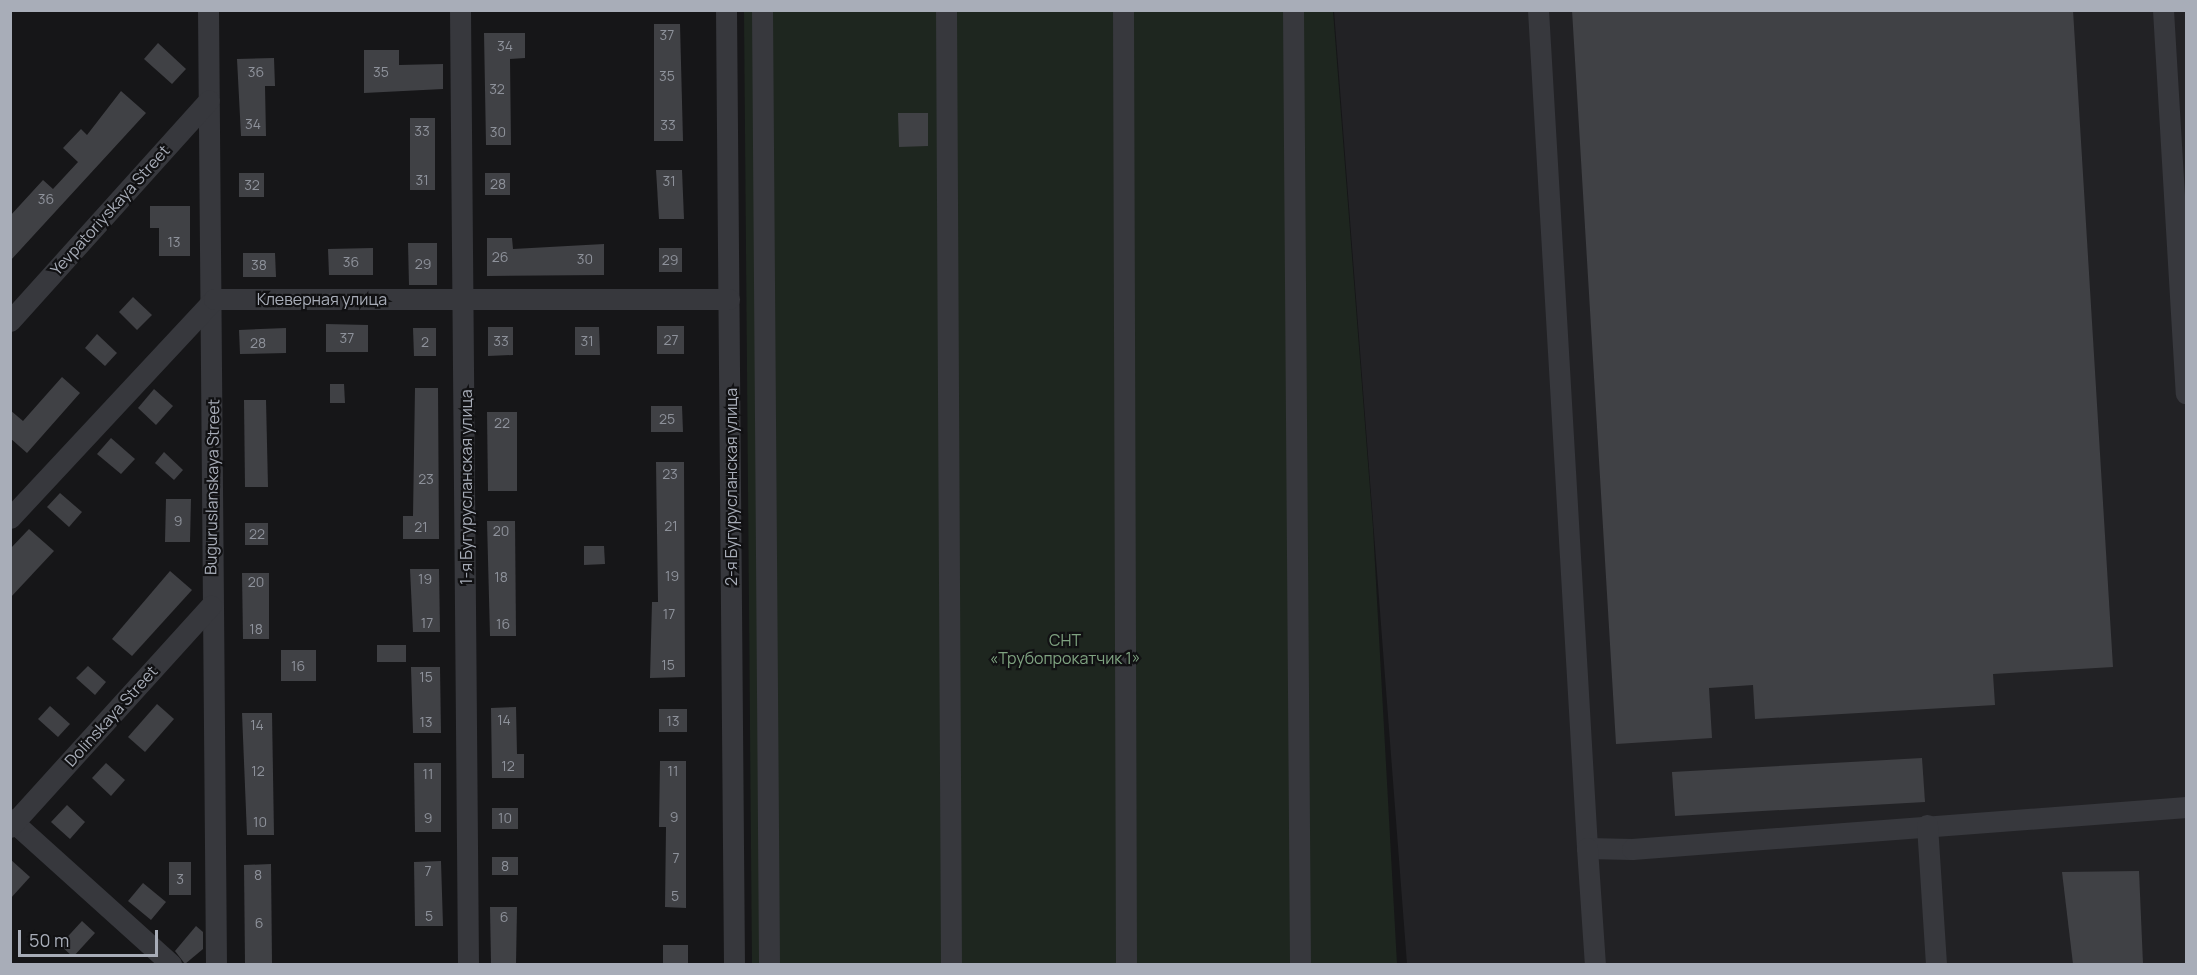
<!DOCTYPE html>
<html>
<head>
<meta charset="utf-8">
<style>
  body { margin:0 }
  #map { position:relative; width:2197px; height:975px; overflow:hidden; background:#161618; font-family:Manrope,sans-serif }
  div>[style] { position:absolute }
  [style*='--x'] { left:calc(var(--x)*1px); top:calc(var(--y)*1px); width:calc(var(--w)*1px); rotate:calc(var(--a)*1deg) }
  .built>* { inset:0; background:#222225 }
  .green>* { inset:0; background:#1e261f }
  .building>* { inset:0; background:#404145 }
  .minor>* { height:21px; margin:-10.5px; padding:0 10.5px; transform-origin:10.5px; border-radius:10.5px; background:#37383d }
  span { translate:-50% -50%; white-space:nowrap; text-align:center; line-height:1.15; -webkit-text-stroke:4.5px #111113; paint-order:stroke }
  .number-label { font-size:14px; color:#8e929b }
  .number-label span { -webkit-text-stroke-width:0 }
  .street-label { font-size:16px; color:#a8adb8 }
  .park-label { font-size:16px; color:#7fa381 }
  .frame { position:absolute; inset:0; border:12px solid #a8adb8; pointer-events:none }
  .scale { position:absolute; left:18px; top:930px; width:140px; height:27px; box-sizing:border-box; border:3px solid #a8adb8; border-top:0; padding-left:8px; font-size:18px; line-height:21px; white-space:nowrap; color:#a8adb8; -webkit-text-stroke:4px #111113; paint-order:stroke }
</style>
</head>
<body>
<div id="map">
  <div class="built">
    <div style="clip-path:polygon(1334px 11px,2186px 11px,2186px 964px,1407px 964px)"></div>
  </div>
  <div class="green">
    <div style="clip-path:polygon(744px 11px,1333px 11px,1373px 528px,1397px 964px,752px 964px)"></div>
  </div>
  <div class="building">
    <div style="clip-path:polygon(1572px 10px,2073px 10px,2113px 667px,1993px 674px,1995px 705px,1755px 719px,1753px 685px,1709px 688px,1712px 738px,1616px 744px)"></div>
    <div style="clip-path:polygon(654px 24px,680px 24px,683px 141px,654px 141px)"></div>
    <div style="clip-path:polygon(484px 33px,525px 33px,525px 58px,510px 59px,511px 145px,486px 145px)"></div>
    <div style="clip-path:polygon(158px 43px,186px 69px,172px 84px,144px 59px)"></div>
    <div style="clip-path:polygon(364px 50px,399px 50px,399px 65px,443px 64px,443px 89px,364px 93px)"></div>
    <div style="clip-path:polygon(274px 58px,275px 86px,265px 86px,266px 136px,241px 136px,237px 59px)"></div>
    <div style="clip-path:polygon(121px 91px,146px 113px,10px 261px,10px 216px,43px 180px,53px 189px,78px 162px,63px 148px,81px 129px,87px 135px)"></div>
    <div style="clip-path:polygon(898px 113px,928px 113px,928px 146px,899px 147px)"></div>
    <div style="clip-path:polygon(410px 118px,435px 118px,435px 190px,410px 190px)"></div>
    <div style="clip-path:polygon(656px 170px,682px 170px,684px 219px,659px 219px)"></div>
    <div style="clip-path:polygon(239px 173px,264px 173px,264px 197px,239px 197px)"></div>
    <div style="clip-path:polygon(485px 173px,510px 173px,510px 195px,485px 195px)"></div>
    <div style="clip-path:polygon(150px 206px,190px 206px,190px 256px,159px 256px,159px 228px,150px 228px)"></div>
    <div style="clip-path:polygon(487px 238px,512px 238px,513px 249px,604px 244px,604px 275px,487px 276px)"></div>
    <div style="clip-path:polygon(408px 243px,437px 243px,437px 285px,409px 285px)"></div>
    <div style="clip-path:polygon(373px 248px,373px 275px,329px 275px,328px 249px)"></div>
    <div style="clip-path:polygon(659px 248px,682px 248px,682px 272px,659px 272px)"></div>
    <div style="clip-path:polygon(243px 253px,275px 253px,276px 277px,243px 277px)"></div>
    <div style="clip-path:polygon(133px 297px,152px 315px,137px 330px,119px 312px)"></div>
    <div style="clip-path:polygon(326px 324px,368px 325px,368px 352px,326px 352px)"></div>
    <div style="clip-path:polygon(657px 326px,684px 326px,684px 354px,657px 354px)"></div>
    <div style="clip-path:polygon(488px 327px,513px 327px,513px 355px,488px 356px)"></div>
    <div style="clip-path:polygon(575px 327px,599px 327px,600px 355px,575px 355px)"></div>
    <div style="clip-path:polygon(286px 328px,286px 353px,240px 354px,239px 330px)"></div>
    <div style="clip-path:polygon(413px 328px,436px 328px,436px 356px,414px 356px)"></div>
    <div style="clip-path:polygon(97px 334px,117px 353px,105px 366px,85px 348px)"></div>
    <div style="clip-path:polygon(62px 377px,80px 393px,27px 453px,10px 438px,10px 410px,23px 421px)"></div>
    <div style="clip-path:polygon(330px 384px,344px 384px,345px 403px,330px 403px)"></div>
    <div style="clip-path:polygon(415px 388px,438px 388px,439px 539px,403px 539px,403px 516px,413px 516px)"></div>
    <div style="clip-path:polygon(154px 389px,173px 406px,156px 425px,138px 408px)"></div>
    <div style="clip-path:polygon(244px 400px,266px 400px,268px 487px,245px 487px)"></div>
    <div style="clip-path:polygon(651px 406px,682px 406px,683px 432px,651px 432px)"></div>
    <div style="clip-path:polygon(487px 412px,517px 412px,517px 491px,488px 491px)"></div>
    <div style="clip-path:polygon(111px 438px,135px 459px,121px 474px,97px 454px)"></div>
    <div style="clip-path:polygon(164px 452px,183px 470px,174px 480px,155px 463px)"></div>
    <div style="clip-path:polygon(656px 462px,684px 462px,685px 677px,650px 678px,652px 602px,658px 602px)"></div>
    <div style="clip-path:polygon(60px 493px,82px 512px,69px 527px,47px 507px)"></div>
    <div style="clip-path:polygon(166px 499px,191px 499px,190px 542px,165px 542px)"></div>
    <div style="clip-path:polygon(487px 521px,515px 521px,516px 636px,490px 636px)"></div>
    <div style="clip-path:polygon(245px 523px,268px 523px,268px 545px,245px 545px)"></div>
    <div style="clip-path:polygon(29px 529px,54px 551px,10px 598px,10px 549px)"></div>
    <div style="clip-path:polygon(584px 546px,604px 546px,605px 564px,584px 565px)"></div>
    <div style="clip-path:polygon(410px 569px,439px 569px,440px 632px,413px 632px)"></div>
    <div style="clip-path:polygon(170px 571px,192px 590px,132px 656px,112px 639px)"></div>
    <div style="clip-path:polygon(242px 573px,269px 573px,269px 639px,243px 639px)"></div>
    <div style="clip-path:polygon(377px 645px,406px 645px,406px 662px,377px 662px)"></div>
    <div style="clip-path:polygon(281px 650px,316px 650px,316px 681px,281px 681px)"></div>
    <div style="clip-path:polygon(88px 666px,106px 682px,95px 695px,76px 678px)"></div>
    <div style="clip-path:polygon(411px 667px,440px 667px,441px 733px,413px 733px)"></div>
    <div style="clip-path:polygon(157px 704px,174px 719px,145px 752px,128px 737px)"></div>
    <div style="clip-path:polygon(50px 706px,70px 724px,58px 737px,38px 719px)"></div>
    <div style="clip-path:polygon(516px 707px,517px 754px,524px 754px,524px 778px,492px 778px,491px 708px)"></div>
    <div style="clip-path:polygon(659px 709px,687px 709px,687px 732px,659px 732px)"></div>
    <div style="clip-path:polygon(242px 713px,272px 713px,274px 835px,247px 835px)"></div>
    <div style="clip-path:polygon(1922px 758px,1925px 802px,1675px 816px,1672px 772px)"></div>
    <div style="clip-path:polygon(660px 761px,686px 761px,686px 908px,665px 907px,666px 827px,659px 827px)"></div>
    <div style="clip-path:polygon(106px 763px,125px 780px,111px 796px,92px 778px)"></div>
    <div style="clip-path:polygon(414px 763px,441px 763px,441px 832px,415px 832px)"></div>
    <div style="clip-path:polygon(67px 805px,85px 822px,70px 839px,51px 822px)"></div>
    <div style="clip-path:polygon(492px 808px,518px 808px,518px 829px,492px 829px)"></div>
    <div style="clip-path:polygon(492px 857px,518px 857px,518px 875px,492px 875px)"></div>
    <div style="clip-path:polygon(10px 859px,30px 877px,10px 899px)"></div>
    <div style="clip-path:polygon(441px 861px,443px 926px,415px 926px,414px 862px)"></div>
    <div style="clip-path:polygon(169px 862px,191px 862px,191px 895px,169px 895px)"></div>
    <div style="clip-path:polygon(271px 864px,272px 964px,245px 964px,244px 865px)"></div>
    <div style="clip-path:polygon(2139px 871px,2143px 964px,2073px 964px,2062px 872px)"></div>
    <div style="clip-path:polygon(143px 883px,166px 902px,151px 920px,128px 901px)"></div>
    <div style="clip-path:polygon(490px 907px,517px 907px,516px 964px,491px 964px)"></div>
    <div style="clip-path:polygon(82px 921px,95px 933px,73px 957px,60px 945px)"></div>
    <div style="clip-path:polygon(196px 926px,203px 932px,203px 949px,185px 964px,175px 951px)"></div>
    <div style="clip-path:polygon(663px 945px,688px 945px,688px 964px,663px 964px)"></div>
  </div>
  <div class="minor">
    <div style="--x:208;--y:10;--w:954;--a:89.52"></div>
    <div style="--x:460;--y:10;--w:954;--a:89.52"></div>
    <div style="--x:726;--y:10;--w:954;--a:89.52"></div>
    <div style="--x:762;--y:10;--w:954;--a:89.58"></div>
    <div style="--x:946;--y:10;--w:954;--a:89.7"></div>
    <div style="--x:1123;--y:10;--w:954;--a:89.82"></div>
    <div style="--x:1293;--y:10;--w:954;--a:89.58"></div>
    <div style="--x:1538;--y:10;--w:839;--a:86.65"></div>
    <div style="--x:1587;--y:848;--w:45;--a:1.3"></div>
    <div style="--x:1632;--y:849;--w:556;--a:-4.34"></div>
    <div style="--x:2163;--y:10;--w:384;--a:86.6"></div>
    <div style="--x:10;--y:321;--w:297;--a:-48"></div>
    <div style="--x:10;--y:518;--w:299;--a:-47"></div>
    <div style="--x:214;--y:299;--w:515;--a:0"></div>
    <div style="--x:10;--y:819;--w:217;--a:42"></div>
    <div style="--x:1927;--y:825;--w:139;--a:86.3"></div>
    <div style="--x:10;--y:827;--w:299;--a:-47.8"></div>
    <div style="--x:1587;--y:848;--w:116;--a:86.1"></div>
  </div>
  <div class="number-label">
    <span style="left:667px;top:35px">37</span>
    <span style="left:505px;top:46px">34</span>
    <span style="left:256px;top:72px">36</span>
    <span style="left:381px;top:72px">35</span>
    <span style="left:667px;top:76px">35</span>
    <span style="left:497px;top:89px">32</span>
    <span style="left:253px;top:124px">34</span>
    <span style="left:668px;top:125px">33</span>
    <span style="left:422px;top:131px">33</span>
    <span style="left:498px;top:132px">30</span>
    <span style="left:422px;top:180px">31</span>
    <span style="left:669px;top:181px">31</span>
    <span style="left:498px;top:184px">28</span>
    <span style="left:252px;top:185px">32</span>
    <span style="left:46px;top:199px">36</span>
    <span style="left:174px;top:242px">13</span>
    <span style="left:500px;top:257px">26</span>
    <span style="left:585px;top:259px">30</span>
    <span style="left:670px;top:260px">29</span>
    <span style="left:351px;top:262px">36</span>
    <span style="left:423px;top:264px">29</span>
    <span style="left:259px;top:265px">38</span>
    <span style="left:347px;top:338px">37</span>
    <span style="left:671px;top:340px">27</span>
    <span style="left:501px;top:341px">33</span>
    <span style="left:587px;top:341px">31</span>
    <span style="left:425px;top:342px">2</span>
    <span style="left:258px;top:343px">28</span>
    <span style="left:667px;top:419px">25</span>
    <span style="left:502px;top:423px">22</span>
    <span style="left:670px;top:474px">23</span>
    <span style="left:426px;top:479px">23</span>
    <span style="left:178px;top:521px">9</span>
    <span style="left:671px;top:526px">21</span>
    <span style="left:421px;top:527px">21</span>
    <span style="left:501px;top:531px">20</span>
    <span style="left:257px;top:534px">22</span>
    <span style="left:672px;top:576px">19</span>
    <span style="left:501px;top:577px">18</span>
    <span style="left:425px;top:579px">19</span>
    <span style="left:256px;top:582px">20</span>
    <span style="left:669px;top:614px">17</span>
    <span style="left:427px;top:623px">17</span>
    <span style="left:503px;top:624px">16</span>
    <span style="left:256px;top:629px">18</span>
    <span style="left:668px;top:665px">15</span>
    <span style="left:298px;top:666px">16</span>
    <span style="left:426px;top:677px">15</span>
    <span style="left:504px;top:720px">14</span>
    <span style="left:673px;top:721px">13</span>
    <span style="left:426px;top:722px">13</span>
    <span style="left:257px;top:725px">14</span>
    <span style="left:508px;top:766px">12</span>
    <span style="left:258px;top:771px">12</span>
    <span style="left:673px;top:771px">11</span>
    <span style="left:428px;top:774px">11</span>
    <span style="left:674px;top:817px">9</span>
    <span style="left:428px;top:818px">9</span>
    <span style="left:505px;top:818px">10</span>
    <span style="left:260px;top:822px">10</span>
    <span style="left:676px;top:858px">7</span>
    <span style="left:505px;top:866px">8</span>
    <span style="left:428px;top:871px">7</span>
    <span style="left:258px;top:875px">8</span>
    <span style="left:180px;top:879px">3</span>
    <span style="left:675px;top:896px">5</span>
    <span style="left:429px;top:916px">5</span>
    <span style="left:504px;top:917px">6</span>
    <span style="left:259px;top:923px">6</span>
  </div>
  <div class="street-label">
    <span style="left:110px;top:210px;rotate:-48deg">Yevpatoriyskaya Street</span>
    <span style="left:322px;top:299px">Клеверная улица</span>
    <span style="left:212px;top:487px;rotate:-89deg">Buguruslanskaya Street</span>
    <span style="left:466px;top:487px;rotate:-90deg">1-я Бугурусланская улица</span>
    <span style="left:731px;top:487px;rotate:-90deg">2-я Бугурусланская улица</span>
    <span style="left:111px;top:716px;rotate:-48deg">Dolinskaya Street</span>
  </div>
  <div class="park-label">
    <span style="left:1065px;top:649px">СНТ<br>«Трубопрокатчик 1»</span>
  </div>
  <div class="frame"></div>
  <div class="scale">50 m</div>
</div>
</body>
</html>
